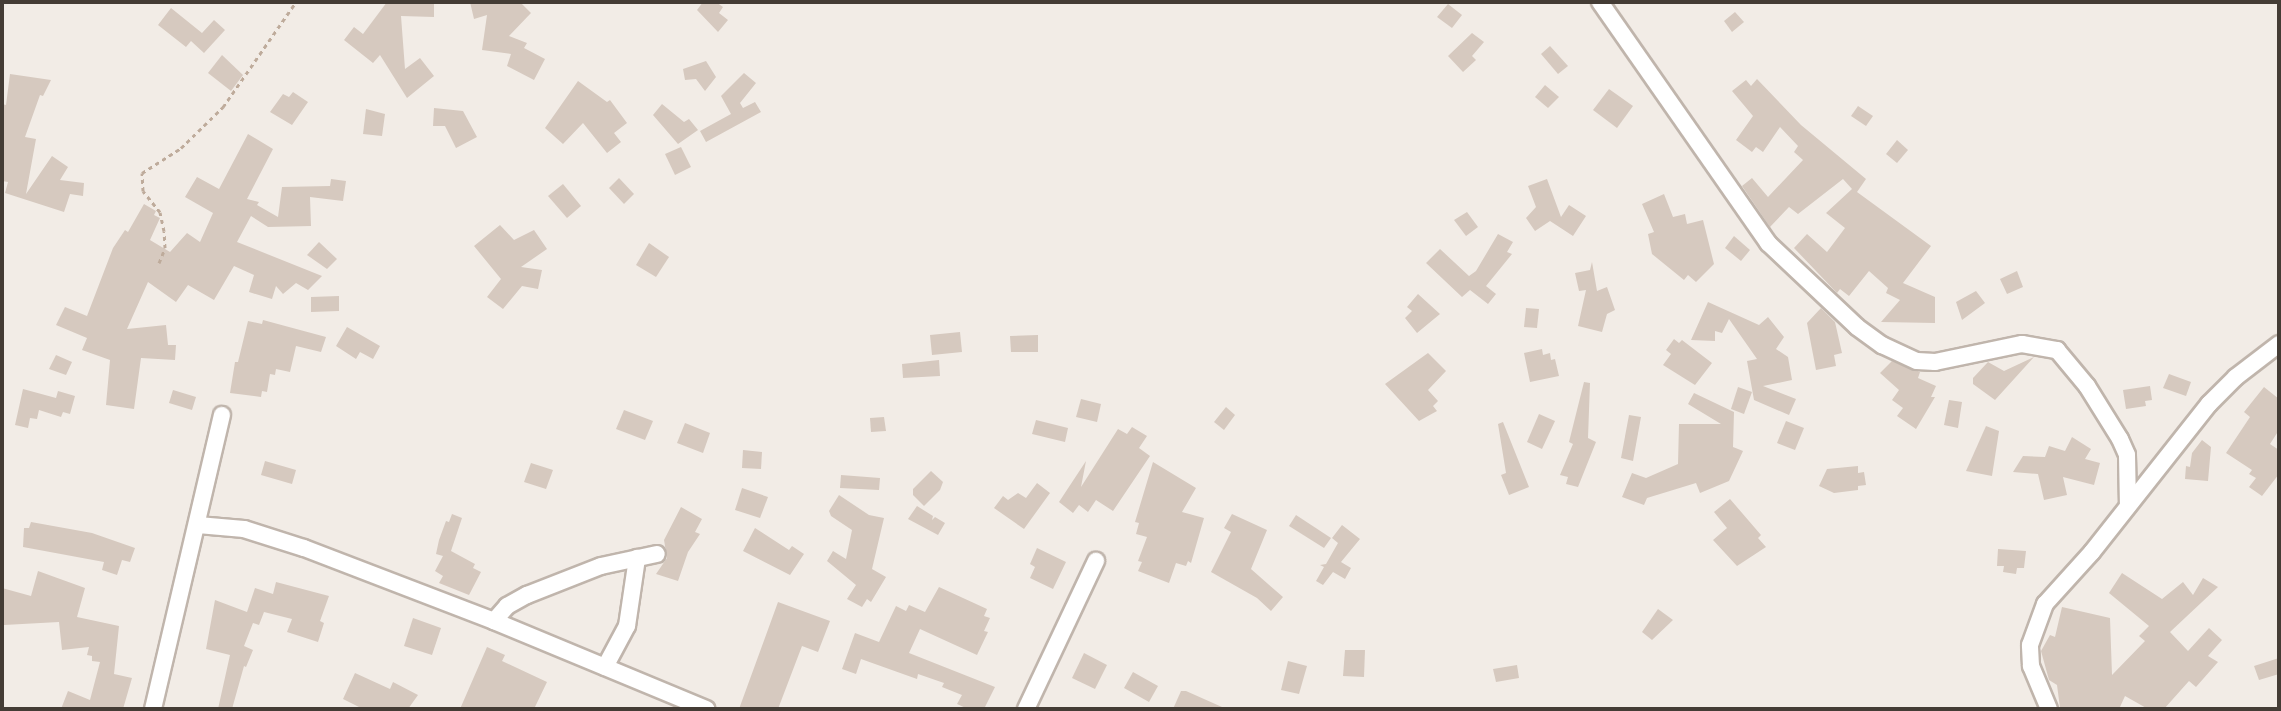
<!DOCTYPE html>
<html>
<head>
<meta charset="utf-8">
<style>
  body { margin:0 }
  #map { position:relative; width:2281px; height:711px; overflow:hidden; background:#f2ece6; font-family:Commissioner,sans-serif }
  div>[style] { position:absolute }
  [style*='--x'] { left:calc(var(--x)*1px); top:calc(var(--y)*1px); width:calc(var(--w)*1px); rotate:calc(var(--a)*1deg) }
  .building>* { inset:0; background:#d6c9bf }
  .path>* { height:3px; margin-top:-1.5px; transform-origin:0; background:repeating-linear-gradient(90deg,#beab9b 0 4px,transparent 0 8px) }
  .roads { filter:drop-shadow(2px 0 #c0b5ac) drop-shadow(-2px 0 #c0b5ac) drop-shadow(0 2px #c0b5ac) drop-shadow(0 -2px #c0b5ac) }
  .minor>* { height:16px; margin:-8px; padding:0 8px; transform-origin:8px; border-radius:8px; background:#fff }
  span { translate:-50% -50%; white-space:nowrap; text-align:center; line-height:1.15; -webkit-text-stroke:6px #fff; paint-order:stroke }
  .frame { position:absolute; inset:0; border:4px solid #443c35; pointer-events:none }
</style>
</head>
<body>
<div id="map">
  <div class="building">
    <div style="clip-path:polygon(387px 2px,434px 2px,434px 17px,401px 16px,405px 69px,420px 58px,434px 76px,407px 98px,380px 55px,373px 63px,344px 40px,354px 27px,363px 34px)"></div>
    <div style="clip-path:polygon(470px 2px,520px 2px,531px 13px,509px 36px,527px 43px,524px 48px,545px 59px,534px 80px,507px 66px,511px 54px,482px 50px,487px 15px,474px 19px)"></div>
    <div style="clip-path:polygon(703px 2px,716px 2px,723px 7px,719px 13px,728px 20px,718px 32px,697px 10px)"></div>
    <div style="clip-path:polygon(1448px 4px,1462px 15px,1452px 28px,1437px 17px)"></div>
    <div style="clip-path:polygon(171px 8px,202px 33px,214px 20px,225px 30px,204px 53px,191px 41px,186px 47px,158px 25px)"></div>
    <div style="clip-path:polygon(1735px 12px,1744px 22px,1732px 32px,1724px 21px)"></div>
    <div style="clip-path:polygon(1472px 33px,1484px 42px,1472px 56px,1476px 60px,1463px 72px,1448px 56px)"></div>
    <div style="clip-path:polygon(1550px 46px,1568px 66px,1558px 74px,1541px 54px)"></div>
    <div style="clip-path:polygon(222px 55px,243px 75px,231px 91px,208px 73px)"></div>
    <div style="clip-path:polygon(706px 61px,716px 77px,705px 91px,696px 79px,685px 80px,683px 69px)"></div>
    <div style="clip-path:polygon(744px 73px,756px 83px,740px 103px,743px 108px,755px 102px,761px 112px,706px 142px,700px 131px,731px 114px,721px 96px)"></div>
    <div style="clip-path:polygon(10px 74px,51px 80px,43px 96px,40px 95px,25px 137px,36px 139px,26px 194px,52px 156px,68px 167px,60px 180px,84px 183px,83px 196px,70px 194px,64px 212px,5px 193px,8px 182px,2px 181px,2px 104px,6px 105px)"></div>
    <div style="clip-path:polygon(1757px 79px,1801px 125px,1866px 179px,1857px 192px,1931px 246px,1903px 283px,1935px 297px,1935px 323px,1881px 322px,1900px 300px,1886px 293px,1888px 288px,1869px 271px,1849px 296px,1840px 289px,1837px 293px,1794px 248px,1807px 234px,1827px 252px,1845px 228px,1826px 213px,1852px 189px,1843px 179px,1798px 214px,1789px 207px,1770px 227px,1742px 186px,1752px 178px,1768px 197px,1803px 160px,1794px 152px,1798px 146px,1780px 127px,1763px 152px,1756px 147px,1752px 152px,1736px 140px,1753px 116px,1732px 91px,1746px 80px,1751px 86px)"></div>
    <div style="clip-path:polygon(578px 81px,607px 102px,610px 100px,627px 123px,614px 133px,621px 142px,607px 153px,583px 123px,563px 144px,545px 128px)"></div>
    <div style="clip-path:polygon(1545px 85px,1559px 97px,1548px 108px,1535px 97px)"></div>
    <div style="clip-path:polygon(1609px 89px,1633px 106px,1617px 128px,1593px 110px)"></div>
    <div style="clip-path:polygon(293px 92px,308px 102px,292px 125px,270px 112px,283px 94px,289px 97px)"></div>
    <div style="clip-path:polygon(662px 104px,684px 122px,689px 119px,698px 130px,678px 144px,653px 115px)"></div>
    <div style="clip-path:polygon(1858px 106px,1873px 116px,1866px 126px,1851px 116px)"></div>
    <div style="clip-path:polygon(434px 108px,463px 111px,477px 137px,456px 148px,445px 126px,433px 126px)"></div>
    <div style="clip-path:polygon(366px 109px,385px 114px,382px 136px,363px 134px)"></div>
    <div style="clip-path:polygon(248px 134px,273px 149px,247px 199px,259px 202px,257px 205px,278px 217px,282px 187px,330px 186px,331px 179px,346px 181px,343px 201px,310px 197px,311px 226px,268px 227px,251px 216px,237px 242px,322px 276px,308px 290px,296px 283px,283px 294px,276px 286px,272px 299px,249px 292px,254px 275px,234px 266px,214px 300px,188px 285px,176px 302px,148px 282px,127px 329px,166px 325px,168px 345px,176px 345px,175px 360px,141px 358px,134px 409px,106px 405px,110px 360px,82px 350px,87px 338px,56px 325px,65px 307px,87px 316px,113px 248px,125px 230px,128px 232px,144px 204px,156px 211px,154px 215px,160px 218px,150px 240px,170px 252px,187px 233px,200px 242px,213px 213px,185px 197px,197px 177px,219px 189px)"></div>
    <div style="clip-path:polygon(1897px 140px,1908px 150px,1897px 163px,1886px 154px)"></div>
    <div style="clip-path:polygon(681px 147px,691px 167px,675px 175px,665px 154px)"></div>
    <div style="clip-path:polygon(619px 178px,634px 194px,624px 204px,609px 188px)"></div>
    <div style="clip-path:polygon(1547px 179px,1561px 217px,1569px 205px,1586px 216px,1573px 236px,1550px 221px,1535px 231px,1526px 218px,1536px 207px,1528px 186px)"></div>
    <div style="clip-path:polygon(563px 184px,581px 206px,567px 218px,548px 196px)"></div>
    <div style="clip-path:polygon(1664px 194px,1673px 217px,1685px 214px,1687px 224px,1703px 220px,1714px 264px,1696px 282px,1688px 275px,1684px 280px,1652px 254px,1648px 234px,1654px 232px,1642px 204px)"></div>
    <div style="clip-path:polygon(1467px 212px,1478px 227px,1466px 236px,1454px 220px)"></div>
    <div style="clip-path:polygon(500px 225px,514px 240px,534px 230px,547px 249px,521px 267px,542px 270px,538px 289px,522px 286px,503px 309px,487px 297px,501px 279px,474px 246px)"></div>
    <div style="clip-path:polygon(1498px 234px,1513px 242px,1507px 252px,1512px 254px,1486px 286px,1496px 294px,1488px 304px,1470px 290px,1462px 297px,1426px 263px,1440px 249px,1469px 276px,1476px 271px)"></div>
    <div style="clip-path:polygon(1734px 236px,1750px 250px,1741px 261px,1725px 248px)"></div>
    <div style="clip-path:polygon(319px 242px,337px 259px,327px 269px,307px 255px)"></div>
    <div style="clip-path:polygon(649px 243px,669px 257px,656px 277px,636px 265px)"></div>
    <div style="clip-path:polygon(1592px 262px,1597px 291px,1607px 287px,1615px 310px,1607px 314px,1602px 332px,1578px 326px,1586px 290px,1579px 291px,1575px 273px,1590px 270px)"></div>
    <div style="clip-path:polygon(2017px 271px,2023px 287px,2007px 294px,2000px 279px)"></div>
    <div style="clip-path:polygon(1976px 291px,1985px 303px,1962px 320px,1956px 302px)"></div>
    <div style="clip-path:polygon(1418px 294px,1440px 314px,1417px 333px,1405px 318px,1412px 311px,1407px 307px)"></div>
    <div style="clip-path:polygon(339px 296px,339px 311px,311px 312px,311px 297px)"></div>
    <div style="clip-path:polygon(1708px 302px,1759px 325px,1768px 317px,1784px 337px,1776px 349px,1788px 357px,1792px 380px,1763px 386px,1796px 399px,1789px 415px,1754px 400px,1747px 361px,1757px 359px,1729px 319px,1722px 333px,1715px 331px,1715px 341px,1691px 340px)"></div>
    <div style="clip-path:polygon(1526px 308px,1539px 309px,1537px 328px,1524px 327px)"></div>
    <div style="clip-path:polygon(1821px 308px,1835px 322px,1842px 353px,1834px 355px,1836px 366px,1816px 370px,1807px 323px)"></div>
    <div style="clip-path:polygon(263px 320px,326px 337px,321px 352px,296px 346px,290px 372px,276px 369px,275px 375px,270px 374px,267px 392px,262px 391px,261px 397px,230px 393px,235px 362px,238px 362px,248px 321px,262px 324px)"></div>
    <div style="clip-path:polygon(347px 327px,380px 346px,373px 359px,360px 352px,356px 359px,336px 346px)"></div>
    <div style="clip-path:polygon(960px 332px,962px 352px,932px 355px,930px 335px)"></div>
    <div style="clip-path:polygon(1038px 335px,1038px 352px,1011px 352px,1010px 336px)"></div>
    <div style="clip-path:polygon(1674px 339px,1679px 343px,1682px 340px,1712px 363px,1695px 385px,1663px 365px,1671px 354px,1666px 350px)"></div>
    <div style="clip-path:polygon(1542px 349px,1543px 355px,1550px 353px,1551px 360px,1555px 359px,1559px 376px,1530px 382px,1524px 353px)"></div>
    <div style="clip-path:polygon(1428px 353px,1446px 371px,1428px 390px,1438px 401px,1433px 406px,1437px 411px,1419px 421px,1385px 384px)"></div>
    <div style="clip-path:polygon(56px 355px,72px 362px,66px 375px,49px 369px)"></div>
    <div style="clip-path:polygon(2034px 357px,1995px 400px,1973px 384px,1973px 378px,1988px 362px,2004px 371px)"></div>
    <div style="clip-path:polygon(939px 360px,940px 376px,903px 378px,902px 364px)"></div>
    <div style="clip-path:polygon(1892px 361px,1920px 372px,1918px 378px,1936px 386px,1931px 397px,1935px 397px,1916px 429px,1897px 416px,1903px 408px,1892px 400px,1899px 390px,1880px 373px)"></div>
    <div style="clip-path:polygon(2169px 374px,2191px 382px,2186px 396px,2163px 388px)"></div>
    <div style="clip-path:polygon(1584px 382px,1590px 383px,1588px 438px,1596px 442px,1578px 487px,1566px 484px,1568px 477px,1560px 475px,1573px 444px,1569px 442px)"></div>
    <div style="clip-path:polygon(2150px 386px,2152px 400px,2145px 401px,2146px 406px,2126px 409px,2123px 390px)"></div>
    <div style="clip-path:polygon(1738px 387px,1752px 392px,1744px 414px,1731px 409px)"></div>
    <div style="clip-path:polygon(2264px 387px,2279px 399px,2279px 430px,2270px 444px,2279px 450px,2279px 474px,2262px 496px,2249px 487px,2256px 478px,2249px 474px,2252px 470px,2226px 453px,2250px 417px,2244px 412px)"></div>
    <div style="clip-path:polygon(23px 389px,56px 398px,58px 391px,75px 396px,70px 414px,63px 412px,61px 417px,39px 410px,37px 419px,30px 418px,28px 428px,15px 425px)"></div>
    <div style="clip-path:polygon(173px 390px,196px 397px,192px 410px,169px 403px)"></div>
    <div style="clip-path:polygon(1694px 393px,1734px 412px,1733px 447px,1743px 451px,1729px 481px,1700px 493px,1696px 483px,1647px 498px,1644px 505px,1622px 497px,1632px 473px,1646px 478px,1678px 464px,1679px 424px,1721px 424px,1688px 404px)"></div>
    <div style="clip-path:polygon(1081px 399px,1101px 404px,1097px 422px,1076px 417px)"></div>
    <div style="clip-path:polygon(1949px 400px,1962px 402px,1958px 428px,1944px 425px)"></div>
    <div style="clip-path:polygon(1226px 407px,1235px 415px,1224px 430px,1214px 422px)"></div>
    <div style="clip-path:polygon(624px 410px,653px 421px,645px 440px,616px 429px)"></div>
    <div style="clip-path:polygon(1539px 414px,1555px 421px,1542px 449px,1527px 442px)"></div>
    <div style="clip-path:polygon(1629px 415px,1641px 417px,1633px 461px,1621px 458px)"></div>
    <div style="clip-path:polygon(884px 417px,886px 431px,871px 432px,870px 418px)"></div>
    <div style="clip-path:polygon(1036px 420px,1068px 428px,1065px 442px,1032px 434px)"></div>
    <div style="clip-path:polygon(1786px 421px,1804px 428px,1795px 450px,1777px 443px)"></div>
    <div style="clip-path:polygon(1503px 422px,1529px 487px,1509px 495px,1501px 475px,1506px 473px,1498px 424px)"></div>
    <div style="clip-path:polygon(685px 423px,710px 433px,703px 453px,677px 443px)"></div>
    <div style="clip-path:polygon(1986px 426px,1999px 431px,1992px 476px,1966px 471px)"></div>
    <div style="clip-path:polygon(1132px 427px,1147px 436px,1139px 448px,1150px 456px,1113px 511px,1096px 500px,1088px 512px,1079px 505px,1073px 513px,1059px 502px,1086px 461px,1081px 487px,1118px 429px,1127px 434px)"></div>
    <div style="clip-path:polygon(2072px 437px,2091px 449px,2085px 459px,2100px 463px,2094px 485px,2063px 477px,2067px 495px,2044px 500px,2038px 474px,2013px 472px,2023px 456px,2045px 457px,2049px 446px,2065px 451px)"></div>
    <div style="clip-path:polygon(2202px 440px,2211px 447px,2208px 481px,2185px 479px,2186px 466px,2190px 467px,2192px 453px)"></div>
    <div style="clip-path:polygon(743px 450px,762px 452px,761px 469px,742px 468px)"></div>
    <div style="clip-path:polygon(265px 461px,296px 470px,292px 484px,261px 475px)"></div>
    <div style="clip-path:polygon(1153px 462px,1196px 488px,1182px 512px,1204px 518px,1191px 563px,1188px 561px,1186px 566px,1176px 563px,1169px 583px,1138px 571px,1142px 562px,1138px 561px,1147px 537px,1136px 534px,1139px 523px,1135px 522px)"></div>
    <div style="clip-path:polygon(531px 463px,553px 470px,546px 489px,524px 482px)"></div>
    <div style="clip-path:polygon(1858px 466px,1858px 473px,1864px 472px,1866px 485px,1858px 486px,1858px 490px,1834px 493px,1819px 486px,1827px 469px)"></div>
    <div style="clip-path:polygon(931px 471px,943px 482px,940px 490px,924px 506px,913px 495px,913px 489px)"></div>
    <div style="clip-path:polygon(841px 475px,880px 478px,879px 490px,840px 488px)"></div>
    <div style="clip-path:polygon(1037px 483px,1050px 493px,1024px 529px,994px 508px,1003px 496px,1008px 500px,1018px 493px,1026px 498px)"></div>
    <div style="clip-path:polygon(742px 488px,768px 497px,760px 518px,735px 510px)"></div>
    <div style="clip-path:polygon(839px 495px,869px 515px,884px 518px,872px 569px,886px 577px,871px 602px,867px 599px,862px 607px,847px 599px,856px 585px,827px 561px,833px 551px,846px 559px,852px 530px,831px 516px,829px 511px)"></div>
    <div style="clip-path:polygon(1730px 499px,1761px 535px,1758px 538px,1766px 547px,1737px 566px,1713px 540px,1727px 528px,1714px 512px)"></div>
    <div style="clip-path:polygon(917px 506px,933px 516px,932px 520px,935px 517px,945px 523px,938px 535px,908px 519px)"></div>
    <div style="clip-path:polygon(681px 507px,702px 519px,695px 532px,700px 534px,688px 552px,678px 581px,656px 574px,667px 558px,664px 540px)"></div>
    <div style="clip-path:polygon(452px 514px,462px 518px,451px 551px,475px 564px,473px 568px,481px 572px,469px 595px,439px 583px,443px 576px,435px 571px,443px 556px,436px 554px,439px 540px,446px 521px,449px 522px)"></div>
    <div style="clip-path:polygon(1232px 514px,1267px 530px,1251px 569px,1283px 597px,1271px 611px,1257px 598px,1211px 572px,1231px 532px,1224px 528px)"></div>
    <div style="clip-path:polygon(1296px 515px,1331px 538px,1324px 548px,1289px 526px)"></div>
    <div style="clip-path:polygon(31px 522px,92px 533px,135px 548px,130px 562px,122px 560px,117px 575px,102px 570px,104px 562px,23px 547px,24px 528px,29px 528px)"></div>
    <div style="clip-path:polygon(1342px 525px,1360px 539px,1341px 562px,1351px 568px,1345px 579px,1333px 572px,1323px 585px,1316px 581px,1324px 567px,1320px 565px,1326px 564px,1338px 543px,1332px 538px)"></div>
    <div style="clip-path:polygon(755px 528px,789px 550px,792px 546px,804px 554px,790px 575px,743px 551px)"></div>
    <div style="clip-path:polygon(1037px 548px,1066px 562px,1053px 589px,1030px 578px,1035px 567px,1030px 564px)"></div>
    <div style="clip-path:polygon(1998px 549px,2026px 551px,2024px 568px,2017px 568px,2016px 574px,2003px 572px,2004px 566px,1997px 566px)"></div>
    <div style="clip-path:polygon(38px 571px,85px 588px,77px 617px,119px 626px,114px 674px,132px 678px,123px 709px,61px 709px,68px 691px,90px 700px,100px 662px,92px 661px,92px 656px,87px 655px,89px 647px,62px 650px,59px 622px,4px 625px,2px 588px,31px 596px)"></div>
    <div style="clip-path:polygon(2122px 573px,2162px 599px,2183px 582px,2193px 595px,2203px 578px,2218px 587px,2170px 632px,2188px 651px,2209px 628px,2222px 640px,2208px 656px,2218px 662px,2196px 687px,2189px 681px,2164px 709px,2148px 709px,2125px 696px,2120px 707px,2060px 708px,2057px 685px,2049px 680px,2041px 651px,2050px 635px,2055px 637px,2062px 607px,2110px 618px,2112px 675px,2145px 641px,2139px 636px,2149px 626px,2109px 593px)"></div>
    <div style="clip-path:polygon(276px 582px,329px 596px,320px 621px,324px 623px,318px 642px,287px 632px,292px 619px,264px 612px,259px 625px,253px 623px,244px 646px,253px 650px,246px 667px,244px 666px,232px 709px,218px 709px,230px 655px,206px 649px,215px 600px,247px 612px,255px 588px,273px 594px)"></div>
    <div style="clip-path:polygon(939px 587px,987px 609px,984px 616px,990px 618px,984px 631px,988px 632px,977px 655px,920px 629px,909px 653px,995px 687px,984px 709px,968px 709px,957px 704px,962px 695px,942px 687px,944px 683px,918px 674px,917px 679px,861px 659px,856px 674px,842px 669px,855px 633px,879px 642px,896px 606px,906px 611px,909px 605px,925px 612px)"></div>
    <div style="clip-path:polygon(778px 602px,830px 621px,818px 652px,802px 646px,778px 709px,739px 709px)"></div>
    <div style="clip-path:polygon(1658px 609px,1673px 620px,1652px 640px,1642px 632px)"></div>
    <div style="clip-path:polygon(413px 618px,441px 628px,432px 655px,404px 646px)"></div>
    <div style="clip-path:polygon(487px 647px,505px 655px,502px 661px,547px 682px,534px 709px,460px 709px)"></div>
    <div style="clip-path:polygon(1345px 650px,1365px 650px,1364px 677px,1343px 676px)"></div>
    <div style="clip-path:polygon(1084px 653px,1107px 665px,1095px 689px,1072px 678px)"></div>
    <div style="clip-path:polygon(2279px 658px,2279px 674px,2259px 680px,2254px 666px)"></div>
    <div style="clip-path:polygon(1288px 661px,1307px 666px,1299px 694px,1281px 690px)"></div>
    <div style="clip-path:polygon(1517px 665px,1519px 678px,1496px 682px,1493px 669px)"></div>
    <div style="clip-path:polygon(1133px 672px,1158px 686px,1149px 702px,1124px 688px)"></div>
    <div style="clip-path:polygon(355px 673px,390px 689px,393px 682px,418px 695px,408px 709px,363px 709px,343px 699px)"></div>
    <div style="clip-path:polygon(1181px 691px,1186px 691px,1222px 707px,1173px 709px)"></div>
  </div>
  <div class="path">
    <div style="--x:159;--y:263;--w:16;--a:-68"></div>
    <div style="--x:165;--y:248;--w:17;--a:-93"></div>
    <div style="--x:164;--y:231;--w:19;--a:-102"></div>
    <div style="--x:160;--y:212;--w:27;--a:-129"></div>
    <div style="--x:143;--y:191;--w:18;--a:-93"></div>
    <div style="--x:142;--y:173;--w:46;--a:-32.7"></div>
    <div style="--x:181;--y:148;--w:59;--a:-44.3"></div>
    <div style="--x:223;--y:107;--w:128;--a:-55.2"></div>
  </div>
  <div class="roads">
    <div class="minor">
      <div style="--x:1600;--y:2;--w:294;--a:55.1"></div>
      <div style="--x:1768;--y:243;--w:122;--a:43.3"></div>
      <div style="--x:1857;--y:327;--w:31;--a:36"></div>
      <div style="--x:1882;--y:345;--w:38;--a:25"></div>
      <div style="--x:1917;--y:361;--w:18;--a:3"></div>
      <div style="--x:1935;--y:362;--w:89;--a:-11.7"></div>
      <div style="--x:2022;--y:344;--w:36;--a:10"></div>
      <div style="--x:2057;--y:350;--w:47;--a:50.2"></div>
      <div style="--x:2087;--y:386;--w:62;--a:58.1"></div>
      <div style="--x:2120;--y:439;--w:17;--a:66"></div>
      <div style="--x:2127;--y:455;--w:51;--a:88.9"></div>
      <div style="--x:198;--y:525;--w:46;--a:5"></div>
      <div style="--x:244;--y:529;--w:63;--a:17.6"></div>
      <div style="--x:304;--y:548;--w:204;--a:21"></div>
      <div style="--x:494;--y:621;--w:230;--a:22.5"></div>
      <div style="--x:494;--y:621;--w:20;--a:-49"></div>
      <div style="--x:507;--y:606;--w:23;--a:-29"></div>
      <div style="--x:527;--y:595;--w:79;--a:-21.4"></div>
      <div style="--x:601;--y:566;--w:57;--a:-12.1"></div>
      <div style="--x:605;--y:667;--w:47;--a:-61.8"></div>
      <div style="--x:627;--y:626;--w:69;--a:-81.6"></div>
      <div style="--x:153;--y:709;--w:302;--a:-76.8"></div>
      <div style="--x:1026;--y:709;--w:164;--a:-64.7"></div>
      <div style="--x:2049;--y:709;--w:47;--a:-112.7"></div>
      <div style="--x:2031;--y:666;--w:21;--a:-93"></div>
      <div style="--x:2030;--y:645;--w:44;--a:-69.9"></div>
      <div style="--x:2045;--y:604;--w:70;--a:-47.9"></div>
      <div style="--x:2092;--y:552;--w:189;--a:-51.7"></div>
      <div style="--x:2209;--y:404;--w:38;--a:-45"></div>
      <div style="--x:2236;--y:377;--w:54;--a:-37.5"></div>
    </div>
  </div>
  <div class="frame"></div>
</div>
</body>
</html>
